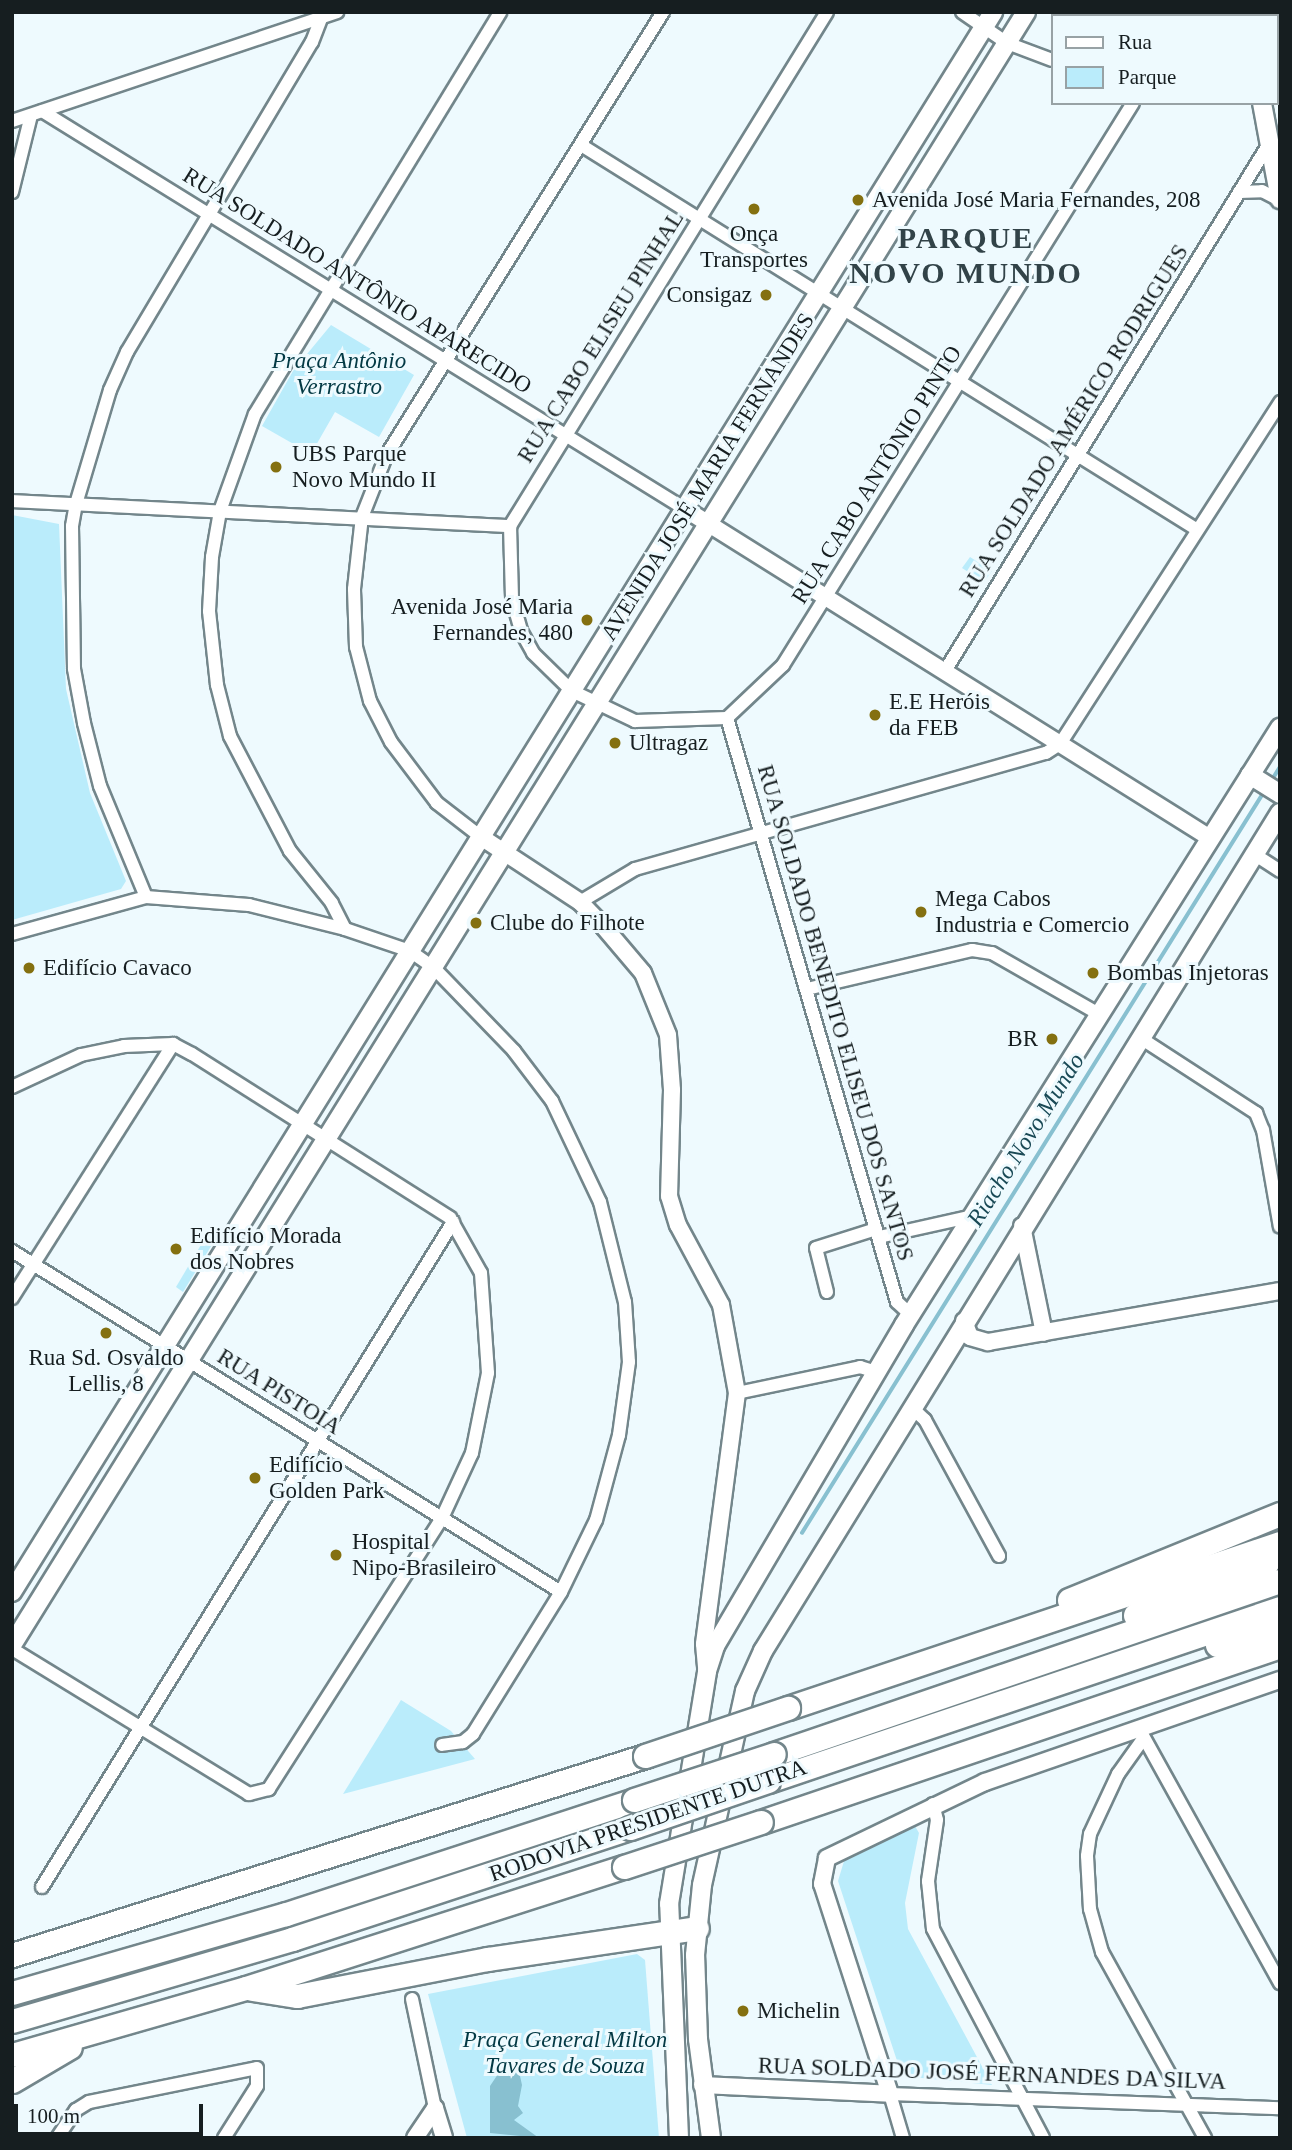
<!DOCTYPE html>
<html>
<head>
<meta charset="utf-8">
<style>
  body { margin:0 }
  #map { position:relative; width:1292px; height:2150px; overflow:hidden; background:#eefafe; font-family:"Times New Roman",serif }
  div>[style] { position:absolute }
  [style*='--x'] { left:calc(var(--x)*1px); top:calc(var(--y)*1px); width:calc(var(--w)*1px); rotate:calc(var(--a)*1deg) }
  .green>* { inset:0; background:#baecfb }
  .water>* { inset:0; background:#88c0d0 }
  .stream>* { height:3.5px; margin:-1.75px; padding:0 1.75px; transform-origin:1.75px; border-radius:1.75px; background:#88c0d0 }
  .roads { filter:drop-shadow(2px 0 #73868b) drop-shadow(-2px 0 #73868b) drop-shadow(0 2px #73868b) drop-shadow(0 -2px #73868b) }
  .minor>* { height:12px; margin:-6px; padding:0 6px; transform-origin:6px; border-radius:6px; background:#fff }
  .tertiary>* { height:16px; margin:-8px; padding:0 8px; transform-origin:8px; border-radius:8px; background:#fff }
  .secondary>* { height:18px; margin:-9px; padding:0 9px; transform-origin:9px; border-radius:9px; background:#fff }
  .motorway>* { height:23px; margin:-11.5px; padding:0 11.5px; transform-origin:11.5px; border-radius:11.5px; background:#fff }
  .bridges { filter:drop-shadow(2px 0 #73868b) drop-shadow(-2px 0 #73868b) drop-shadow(0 2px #73868b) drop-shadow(0 -2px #73868b) }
  .motorway-bridge>* { height:23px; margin:-11.5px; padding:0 11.5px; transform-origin:11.5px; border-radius:11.5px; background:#fff }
  .dots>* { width:19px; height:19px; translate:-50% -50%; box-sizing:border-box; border:4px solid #eefafe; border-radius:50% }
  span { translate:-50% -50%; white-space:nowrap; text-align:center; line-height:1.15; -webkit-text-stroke:6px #eefafe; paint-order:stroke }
  .poi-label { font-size:23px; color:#161e20 }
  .left { translate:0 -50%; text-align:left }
  .right { translate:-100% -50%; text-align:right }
  .street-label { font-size:23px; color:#161e20 }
  .park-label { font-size:23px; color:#033944; font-style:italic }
  .water-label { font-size:24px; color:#194955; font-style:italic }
  .district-label { font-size:30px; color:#324348; font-weight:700; letter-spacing:2px }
  .frame { position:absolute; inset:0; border:14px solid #161e20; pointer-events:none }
  .legend { position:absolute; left:1051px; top:14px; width:228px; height:91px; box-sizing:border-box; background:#eefafe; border:2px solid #98a2a5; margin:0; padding:9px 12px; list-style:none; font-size:21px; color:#161e20 }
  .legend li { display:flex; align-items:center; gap:14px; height:35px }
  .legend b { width:35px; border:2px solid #98a2a5 }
  .scale { position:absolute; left:14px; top:2104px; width:189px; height:32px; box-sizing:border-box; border:4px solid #161e20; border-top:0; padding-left:9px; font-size:21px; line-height:24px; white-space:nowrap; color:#161e20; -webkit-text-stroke:5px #eefafe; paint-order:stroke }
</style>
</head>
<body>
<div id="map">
  <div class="green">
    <div style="clip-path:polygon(331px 325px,414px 375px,379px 437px,335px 412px,311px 454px,262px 426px,293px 371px)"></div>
    <div style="clip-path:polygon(12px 515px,59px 524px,66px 689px,90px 793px,126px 881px,121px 889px,12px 920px)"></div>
    <div style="clip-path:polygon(970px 557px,992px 571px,984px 582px,962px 568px)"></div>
    <div style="clip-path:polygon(205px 1238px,213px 1243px,183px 1292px,176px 1287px)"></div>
    <div style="clip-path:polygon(401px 1700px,451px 1731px,475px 1759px,343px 1794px)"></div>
    <div style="clip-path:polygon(915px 1826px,919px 1833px,905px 1903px,908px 1929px,992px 2085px,902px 2076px,838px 1881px,844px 1861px)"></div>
    <div style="clip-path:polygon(637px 1954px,645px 1960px,659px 2138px,467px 2138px,428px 1994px)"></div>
  </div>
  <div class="water">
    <div style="clip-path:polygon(506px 2062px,520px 2076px,522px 2085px,518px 2106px,523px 2113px,514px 2120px,539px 2138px,490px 2133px,490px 2086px)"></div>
  </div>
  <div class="stream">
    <div style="--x:1270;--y:783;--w:19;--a:-58"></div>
    <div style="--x:802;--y:1533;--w:873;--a:-58.06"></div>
  </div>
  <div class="roads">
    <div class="minor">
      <div style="--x:827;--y:12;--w:604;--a:121.66"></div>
      <div style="--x:510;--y:526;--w:73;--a:88.4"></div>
      <div style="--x:512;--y:599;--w:33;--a:74"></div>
      <div style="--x:521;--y:631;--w:25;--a:61"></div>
      <div style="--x:533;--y:653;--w:54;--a:44.3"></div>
      <div style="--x:572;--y:691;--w:70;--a:25.5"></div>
      <div style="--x:635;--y:721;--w:92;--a:-1.9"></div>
      <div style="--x:727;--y:718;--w:77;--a:-43.4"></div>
      <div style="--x:783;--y:665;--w:662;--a:-58.09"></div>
      <div style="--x:962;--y:12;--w:55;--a:34.6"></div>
      <div style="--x:1007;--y:43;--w:48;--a:20.7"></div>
      <div style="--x:1276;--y:54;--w:4;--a:-27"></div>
      <div style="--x:42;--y:111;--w:756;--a:31.76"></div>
      <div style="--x:12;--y:121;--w:343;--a:-18.5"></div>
      <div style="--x:581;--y:145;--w:725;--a:31.98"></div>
      <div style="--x:12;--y:192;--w:79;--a:-76.1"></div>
      <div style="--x:1239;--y:192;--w:23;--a:-2"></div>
      <div style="--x:1262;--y:191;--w:20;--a:27"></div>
      <div style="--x:12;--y:501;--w:499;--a:2.9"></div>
      <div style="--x:945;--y:671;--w:621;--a:-58.43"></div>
      <div style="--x:727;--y:718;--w:608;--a:73.77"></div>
      <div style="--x:897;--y:1302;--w:19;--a:43"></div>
      <div style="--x:481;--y:837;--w:56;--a:-142.3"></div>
      <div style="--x:437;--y:803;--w:76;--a:-127"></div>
      <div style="--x:391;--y:742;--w:46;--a:-117.1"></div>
      <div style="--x:370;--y:701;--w:56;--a:-104.5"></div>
      <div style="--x:356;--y:647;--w:58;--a:-92"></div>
      <div style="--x:354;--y:589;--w:72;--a:-83.7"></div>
      <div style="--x:362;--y:517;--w:66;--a:-68.5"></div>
      <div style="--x:386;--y:456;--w:523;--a:-58.04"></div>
      <div style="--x:1254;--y:854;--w:31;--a:33"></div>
      <div style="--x:146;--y:897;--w:120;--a:-112.5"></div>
      <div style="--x:100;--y:786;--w:65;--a:-104.3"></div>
      <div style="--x:84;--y:723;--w:55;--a:-100.5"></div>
      <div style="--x:74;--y:669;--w:143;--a:-90.8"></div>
      <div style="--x:72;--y:526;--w:22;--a:-80"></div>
      <div style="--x:76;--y:504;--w:119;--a:-73.4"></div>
      <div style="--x:110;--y:390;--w:42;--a:-65.9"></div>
      <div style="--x:127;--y:352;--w:361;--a:-59.2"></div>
      <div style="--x:312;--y:42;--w:26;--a:-69"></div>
      <div style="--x:580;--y:902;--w:64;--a:-31"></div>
      <div style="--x:635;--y:869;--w:427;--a:-15.8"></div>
      <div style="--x:1046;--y:753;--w:17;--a:-33"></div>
      <div style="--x:1060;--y:744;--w:407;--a:-57.2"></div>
      <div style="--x:345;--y:929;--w:29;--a:-117"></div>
      <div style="--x:332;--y:903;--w:67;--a:-128.9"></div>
      <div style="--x:290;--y:851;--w:130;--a:-117.6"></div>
      <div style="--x:230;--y:736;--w:53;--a:-104.3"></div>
      <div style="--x:217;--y:685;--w:74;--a:-96.2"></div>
      <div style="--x:209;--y:611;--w:54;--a:-86.8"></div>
      <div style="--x:212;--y:557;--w:47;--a:-80.1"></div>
      <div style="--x:220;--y:511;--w:103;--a:-70.2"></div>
      <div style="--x:255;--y:414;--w:471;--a:-58.6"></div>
      <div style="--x:12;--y:934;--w:139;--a:-15.4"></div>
      <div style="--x:146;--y:897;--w:103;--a:4.4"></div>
      <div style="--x:249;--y:905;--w:99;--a:14"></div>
      <div style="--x:345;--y:929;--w:69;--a:18.7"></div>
      <div style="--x:410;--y:951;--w:28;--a:35"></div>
      <div style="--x:433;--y:967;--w:117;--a:46"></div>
      <div style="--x:514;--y:1051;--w:63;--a:52.8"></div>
      <div style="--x:552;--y:1101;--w:112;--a:64.6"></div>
      <div style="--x:600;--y:1202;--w:103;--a:76"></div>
      <div style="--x:625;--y:1302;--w:60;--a:86.2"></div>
      <div style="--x:629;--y:1362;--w:74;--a:97.8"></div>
      <div style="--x:619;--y:1435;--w:88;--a:105.1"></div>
      <div style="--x:596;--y:1520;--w:80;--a:115.9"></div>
      <div style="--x:561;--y:1592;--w:167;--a:121.8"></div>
      <div style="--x:473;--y:1734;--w:13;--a:141"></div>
      <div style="--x:463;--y:1742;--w:21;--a:172"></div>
      <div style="--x:807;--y:989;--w:170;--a:-13.3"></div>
      <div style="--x:972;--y:950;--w:20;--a:9"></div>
      <div style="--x:992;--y:953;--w:123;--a:29.7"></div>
      <div style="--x:1139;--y:1037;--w:140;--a:33"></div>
      <div style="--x:1256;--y:1113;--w:18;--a:68"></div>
      <div style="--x:1263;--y:1130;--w:98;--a:80.1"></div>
      <div style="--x:12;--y:1087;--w:76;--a:-24.9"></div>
      <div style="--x:81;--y:1055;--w:44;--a:-11.8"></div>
      <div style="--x:124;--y:1046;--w:49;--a:-2.3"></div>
      <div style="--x:173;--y:1044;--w:21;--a:28"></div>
      <div style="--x:192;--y:1054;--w:306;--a:32.4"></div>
      <div style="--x:450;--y:1218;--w:63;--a:60.6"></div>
      <div style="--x:481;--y:1273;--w:100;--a:86"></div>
      <div style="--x:488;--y:1373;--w:82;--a:101.3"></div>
      <div style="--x:472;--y:1453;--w:72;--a:114.8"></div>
      <div style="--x:442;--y:1518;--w:322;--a:122.6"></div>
      <div style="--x:269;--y:1789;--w:21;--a:166"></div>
      <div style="--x:249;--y:1794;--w:278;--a:-148.5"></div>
      <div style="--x:879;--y:1237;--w:96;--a:-12.6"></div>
      <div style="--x:12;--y:1251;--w:646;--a:31.85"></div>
      <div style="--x:827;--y:1292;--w:45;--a:-104"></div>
      <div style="--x:816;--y:1248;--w:63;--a:-17.6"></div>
      <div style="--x:12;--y:1298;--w:301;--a:-57.6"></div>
      <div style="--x:737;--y:1393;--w:126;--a:-11.9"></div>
      <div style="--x:860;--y:1367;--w:17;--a:17"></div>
      <div style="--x:911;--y:1407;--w:19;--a:43"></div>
      <div style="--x:925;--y:1420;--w:155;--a:61.4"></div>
      <div style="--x:1142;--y:1734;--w:285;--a:61"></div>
      <div style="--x:1143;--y:1739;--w:43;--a:125.5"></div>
      <div style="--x:1118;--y:1774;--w:66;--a:115"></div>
      <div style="--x:1090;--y:1834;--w:22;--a:98"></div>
      <div style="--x:1087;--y:1856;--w:53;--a:86.8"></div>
      <div style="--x:1090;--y:1909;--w:45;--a:74.4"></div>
      <div style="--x:1102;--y:1952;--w:213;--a:61"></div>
      <div style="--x:933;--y:1804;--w:16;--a:76"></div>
      <div style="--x:937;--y:1820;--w:62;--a:98.4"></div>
      <div style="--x:928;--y:1881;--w:48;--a:84.1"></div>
      <div style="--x:933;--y:1929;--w:236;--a:62.2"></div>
      <div style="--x:42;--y:1887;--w:782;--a:-58.28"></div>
      <div style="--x:412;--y:1999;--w:111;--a:78.1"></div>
      <div style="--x:57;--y:2138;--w:34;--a:-56"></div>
      <div style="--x:76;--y:2110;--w:15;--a:-32"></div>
      <div style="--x:89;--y:2102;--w:171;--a:-11.4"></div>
      <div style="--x:257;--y:2068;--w:18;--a:90"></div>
      <div style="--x:257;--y:2086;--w:62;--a:122.4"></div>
      <div style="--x:903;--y:2138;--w:46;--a:-106.5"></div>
      <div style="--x:890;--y:2094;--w:390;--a:2.1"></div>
    </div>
    <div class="tertiary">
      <div style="--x:685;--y:509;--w:620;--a:32.07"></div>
      <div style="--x:481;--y:837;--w:118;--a:33.3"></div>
      <div style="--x:580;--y:902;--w:35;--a:46"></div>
      <div style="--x:604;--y:927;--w:60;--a:49.7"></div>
      <div style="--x:643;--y:973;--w:67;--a:68"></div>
      <div style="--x:668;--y:1035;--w:55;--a:85.8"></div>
      <div style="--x:672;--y:1090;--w:106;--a:91.6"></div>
      <div style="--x:669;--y:1196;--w:30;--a:73"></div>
      <div style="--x:678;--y:1225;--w:91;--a:61.7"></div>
      <div style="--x:721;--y:1305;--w:89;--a:79.7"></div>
      <div style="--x:737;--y:1393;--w:253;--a:97.5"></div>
      <div style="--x:704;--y:1644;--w:24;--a:85"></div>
      <div style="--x:1022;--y:1226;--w:109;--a:78.4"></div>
      <div style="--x:964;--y:1321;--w:17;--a:69"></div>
      <div style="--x:970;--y:1337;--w:19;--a:16"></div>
      <div style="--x:988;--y:1342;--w:296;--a:-9.9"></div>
      <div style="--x:702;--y:2085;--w:188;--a:2.7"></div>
      <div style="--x:890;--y:2094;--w:221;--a:-107.9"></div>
      <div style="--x:822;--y:1884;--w:26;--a:-79"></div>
      <div style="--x:827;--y:1858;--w:175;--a:-25.7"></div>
      <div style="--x:985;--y:1782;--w:312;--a:-19.1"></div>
      <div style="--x:435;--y:2108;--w:31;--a:73"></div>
      <div style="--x:415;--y:2138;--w:36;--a:-56"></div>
    </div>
    <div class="secondary">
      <div style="--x:1245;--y:12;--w:4;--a:76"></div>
      <div style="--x:1262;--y:103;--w:98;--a:79.4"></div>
      <div style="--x:1250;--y:775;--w:36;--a:32"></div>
      <div style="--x:12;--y:1592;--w:1860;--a:-58.16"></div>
      <div style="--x:12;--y:1645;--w:1922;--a:-58.16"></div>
      <div style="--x:679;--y:2138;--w:234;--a:-92.4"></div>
      <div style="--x:669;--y:1904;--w:236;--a:-80.7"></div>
      <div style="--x:707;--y:1671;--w:26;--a:-72"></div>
      <div style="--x:715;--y:1646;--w:373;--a:-59.5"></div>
      <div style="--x:904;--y:1325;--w:706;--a:-57.8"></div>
      <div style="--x:711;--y:2138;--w:100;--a:-97.5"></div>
      <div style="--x:698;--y:2039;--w:84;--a:-92"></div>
      <div style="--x:695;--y:1955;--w:70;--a:-84.3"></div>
      <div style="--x:702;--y:1885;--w:199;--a:-77.5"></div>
      <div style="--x:745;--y:1691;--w:44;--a:-65.8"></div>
      <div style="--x:763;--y:1651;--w:985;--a:-58.33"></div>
    </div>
    <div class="motorway">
      <div style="--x:1069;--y:1600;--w:228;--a:-22.2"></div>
      <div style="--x:1135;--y:1615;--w:141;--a:-21.3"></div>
      <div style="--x:1266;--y:1564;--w:14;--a:-56"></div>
      <div style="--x:1217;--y:1645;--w:66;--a:-16.8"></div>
      <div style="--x:788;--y:1708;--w:519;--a:-18.54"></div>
      <div style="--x:774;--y:1754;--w:535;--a:-18.88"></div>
      <div style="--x:768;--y:1781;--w:540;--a:-18.67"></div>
      <div style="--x:761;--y:1822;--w:548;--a:-18.73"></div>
      <div style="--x:12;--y:1955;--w:664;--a:-17.45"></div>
      <div style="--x:252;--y:1989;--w:46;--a:8.8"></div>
      <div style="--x:297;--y:1996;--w:195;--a:-11"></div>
      <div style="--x:488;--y:1959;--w:211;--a:-8.4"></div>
      <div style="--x:12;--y:1993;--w:285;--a:-16.1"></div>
      <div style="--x:286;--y:1914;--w:366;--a:-18.1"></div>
      <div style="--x:12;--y:2021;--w:292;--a:-16.3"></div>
      <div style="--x:292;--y:1939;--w:356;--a:-18.2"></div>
      <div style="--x:12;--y:2055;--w:243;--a:-16"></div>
      <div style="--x:246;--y:1988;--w:397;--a:-17.8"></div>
      <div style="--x:12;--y:2081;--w:67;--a:-30.4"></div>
    </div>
  </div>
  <div class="bridges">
    <div class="motorway-bridge">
      <div style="--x:645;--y:1756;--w:151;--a:-18.6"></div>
      <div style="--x:634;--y:1800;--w:147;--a:-18.2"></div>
      <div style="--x:630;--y:1828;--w:146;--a:-18.8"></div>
      <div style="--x:624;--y:1867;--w:144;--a:-18.2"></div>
    </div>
  </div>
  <div class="dots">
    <div style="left:858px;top:200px;background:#847010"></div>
    <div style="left:754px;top:209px;background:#847010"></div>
    <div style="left:766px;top:295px;background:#847010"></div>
    <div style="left:276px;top:467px;background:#847010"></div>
    <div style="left:587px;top:620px;background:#847010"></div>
    <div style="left:875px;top:715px;background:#847010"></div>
    <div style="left:615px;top:743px;background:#847010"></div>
    <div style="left:921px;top:912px;background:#847010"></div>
    <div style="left:476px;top:923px;background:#847010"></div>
    <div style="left:29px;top:968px;background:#847010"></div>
    <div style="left:1093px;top:973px;background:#847010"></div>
    <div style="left:1052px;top:1039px;background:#847010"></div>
    <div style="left:176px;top:1249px;background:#847010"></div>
    <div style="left:106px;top:1333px;background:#847010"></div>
    <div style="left:255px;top:1478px;background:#847010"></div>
    <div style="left:336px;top:1555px;background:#847010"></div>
    <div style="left:743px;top:2011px;background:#847010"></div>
  </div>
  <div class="poi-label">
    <span class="left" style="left:872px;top:200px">Avenida José Maria Fernandes, 208</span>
    <span style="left:754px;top:247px">Onça<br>Transportes</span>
    <span class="right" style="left:752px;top:295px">Consigaz</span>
    <span class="left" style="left:292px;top:467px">UBS Parque<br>Novo Mundo II</span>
    <span class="right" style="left:573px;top:620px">Avenida José Maria<br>Fernandes, 480</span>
    <span class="left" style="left:889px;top:715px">E.E Heróis<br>da FEB</span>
    <span class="left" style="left:629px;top:743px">Ultragaz</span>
    <span class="left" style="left:935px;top:912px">Mega Cabos<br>Industria e Comercio</span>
    <span class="left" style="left:490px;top:923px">Clube do Filhote</span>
    <span class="left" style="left:43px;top:968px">Edifício Cavaco</span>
    <span class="left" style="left:1107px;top:973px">Bombas Injetoras</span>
    <span class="right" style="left:1038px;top:1039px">BR</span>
    <span class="left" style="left:190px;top:1249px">Edifício Morada<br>dos Nobres</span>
    <span style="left:106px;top:1371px">Rua Sd. Osvaldo<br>Lellis, 8</span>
    <span class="left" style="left:269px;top:1478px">Edifício<br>Golden Park</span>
    <span class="left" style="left:352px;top:1555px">Hospital<br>Nipo-Brasileiro</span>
    <span class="left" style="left:757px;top:2011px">Michelin</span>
  </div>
  <div class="street-label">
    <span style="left:357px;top:281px;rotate:32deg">RUA SOLDADO ANTÔNIO APARECIDO</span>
    <span style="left:601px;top:337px;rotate:-58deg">RUA CABO ELISEU PINHAL</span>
    <span style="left:1074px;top:421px;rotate:-58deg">RUA SOLDADO AMÉRICO RODRIGUES</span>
    <span style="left:877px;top:475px;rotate:-58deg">RUA CABO ANTÔNIO PINTO</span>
    <span style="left:708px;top:477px;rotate:-58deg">AVENIDA JOSÉ MARIA FERNANDES</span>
    <span style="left:835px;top:1013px;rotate:74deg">RUA SOLDADO BENEDITO ELISEU DOS SANTOS</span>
    <span style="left:279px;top:1392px;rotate:32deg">RUA PISTOIA</span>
    <span style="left:648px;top:1821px;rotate:-19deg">RODOVIA PRESIDENTE DUTRA</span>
    <span style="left:992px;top:2074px;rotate:2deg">RUA SOLDADO JOSÉ FERNANDES DA SILVA</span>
  </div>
  <div class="park-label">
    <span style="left:339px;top:374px">Praça Antônio<br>Verrastro</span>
    <span style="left:565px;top:2053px">Praça General Milton<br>Tavares de Souza</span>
  </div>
  <div class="water-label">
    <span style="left:1026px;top:1140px;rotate:-58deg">Riacho Novo Mundo</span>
  </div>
  <div class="district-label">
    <span style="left:966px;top:255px">PARQUE<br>NOVO MUNDO</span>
  </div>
  <div class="frame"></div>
  <ul class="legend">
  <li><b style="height:9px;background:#fff"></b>Rua</li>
  <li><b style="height:19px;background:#baecfb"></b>Parque</li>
  </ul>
  <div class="scale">100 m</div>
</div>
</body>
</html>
